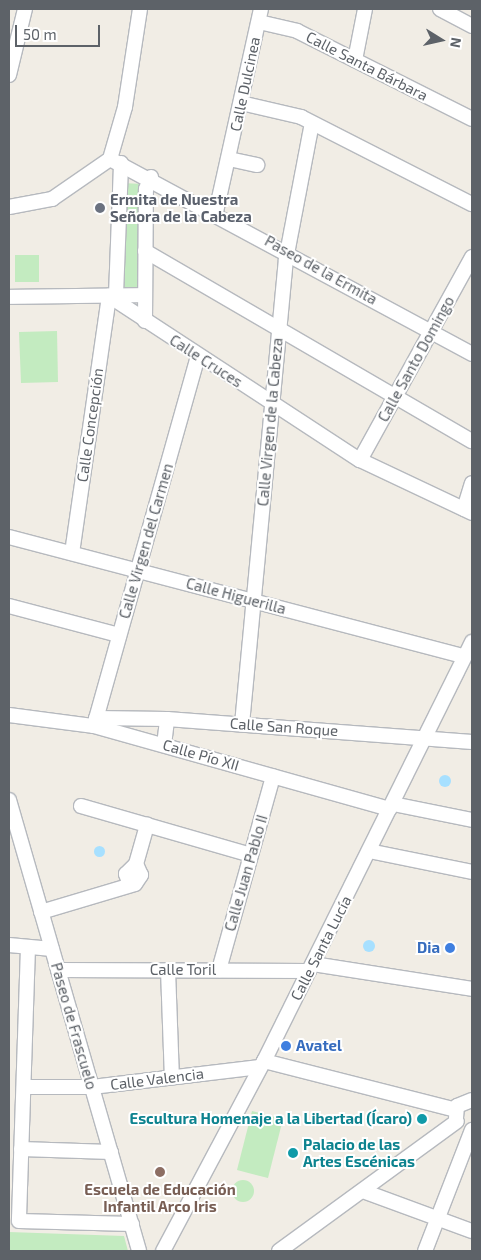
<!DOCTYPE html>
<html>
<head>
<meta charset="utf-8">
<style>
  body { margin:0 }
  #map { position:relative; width:481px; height:1260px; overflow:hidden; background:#f1ede5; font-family:"Exo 2",sans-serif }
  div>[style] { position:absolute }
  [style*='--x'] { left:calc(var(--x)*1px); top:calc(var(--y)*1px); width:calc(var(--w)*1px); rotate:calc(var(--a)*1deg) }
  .green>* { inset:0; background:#c3ebc0 }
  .round { border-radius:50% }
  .water>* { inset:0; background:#a7e0ff }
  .roads { filter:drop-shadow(1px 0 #b6b9be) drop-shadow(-1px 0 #b6b9be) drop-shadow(0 1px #b6b9be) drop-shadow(0 -1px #b6b9be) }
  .minor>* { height:14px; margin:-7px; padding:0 7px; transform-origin:7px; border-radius:7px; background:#fff }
  .dots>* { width:14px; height:14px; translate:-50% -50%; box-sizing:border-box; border:2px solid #fff; border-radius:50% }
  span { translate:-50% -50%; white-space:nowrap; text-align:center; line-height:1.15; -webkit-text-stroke:4px #fff; paint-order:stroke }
  .street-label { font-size:15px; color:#5d6268 }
  .worship-label { font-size:15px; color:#5b616d; font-weight:700 }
  .left { translate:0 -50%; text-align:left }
  .shop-label { font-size:15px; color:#366cbe; font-weight:700 }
  .right { translate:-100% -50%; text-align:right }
  .culture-label { font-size:15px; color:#0d838f; font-weight:700 }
  .education-label { font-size:15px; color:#785e54; font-weight:700 }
  .frame { position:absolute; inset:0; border:10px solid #5d6268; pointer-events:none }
  .north { position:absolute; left:416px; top:15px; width:50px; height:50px; -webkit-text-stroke:4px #fff; paint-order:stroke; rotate:100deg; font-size:14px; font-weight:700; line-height:20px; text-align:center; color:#5d6268 }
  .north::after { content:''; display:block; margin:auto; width:18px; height:22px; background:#5d6268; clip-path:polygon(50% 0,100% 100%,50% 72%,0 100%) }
  .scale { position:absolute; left:15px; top:25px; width:85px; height:22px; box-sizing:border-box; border:2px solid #5d6268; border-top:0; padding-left:6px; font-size:15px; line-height:18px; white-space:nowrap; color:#5d6268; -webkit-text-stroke:4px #fff; paint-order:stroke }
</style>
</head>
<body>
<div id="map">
  <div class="green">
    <div style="clip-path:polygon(122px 183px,143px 184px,140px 288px,120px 288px)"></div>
    <div style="clip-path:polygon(15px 255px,39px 255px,39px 282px,15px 282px)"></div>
    <div style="clip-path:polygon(57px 331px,58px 382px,21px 383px,19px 332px)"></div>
    <div style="clip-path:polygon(252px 1111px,283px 1119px,268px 1178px,237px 1170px)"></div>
    <div class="round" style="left:232px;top:1180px;width:22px;height:22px"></div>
    <div style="clip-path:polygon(9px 1232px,124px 1236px,128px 1251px,9px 1251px)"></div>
  </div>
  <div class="water">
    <div class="round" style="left:439px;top:775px;width:12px;height:12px"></div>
    <div class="round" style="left:93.5px;top:845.5px;width:11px;height:11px"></div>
    <div class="round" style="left:363px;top:940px;width:12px;height:12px"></div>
  </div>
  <div class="roads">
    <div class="minor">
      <div style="--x:440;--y:9;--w:36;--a:28"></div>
      <div style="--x:259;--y:22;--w:39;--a:13"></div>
      <div style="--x:297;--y:31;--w:196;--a:26.7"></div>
      <div style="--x:355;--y:60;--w:52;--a:-78.9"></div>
      <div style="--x:9;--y:75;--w:68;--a:-76.4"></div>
      <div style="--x:241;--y:103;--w:62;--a:13.1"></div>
      <div style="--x:301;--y:117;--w:192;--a:27"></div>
      <div style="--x:110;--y:159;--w:54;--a:-73.9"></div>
      <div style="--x:125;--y:107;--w:99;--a:-81.3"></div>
      <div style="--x:229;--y:159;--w:29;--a:12"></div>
      <div style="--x:9;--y:207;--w:44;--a:-10.5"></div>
      <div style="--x:52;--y:199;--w:70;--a:-34.6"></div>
      <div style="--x:110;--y:159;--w:411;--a:28.3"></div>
      <div style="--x:216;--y:212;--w:208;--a:-77.5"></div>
      <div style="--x:145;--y:251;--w:378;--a:30.2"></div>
      <div style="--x:116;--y:295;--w:132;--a:-87.8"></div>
      <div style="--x:109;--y:296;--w:300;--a:33.2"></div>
      <div style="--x:360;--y:460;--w:124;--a:25.3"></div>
      <div style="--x:9;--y:297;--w:135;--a:-0.8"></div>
      <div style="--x:145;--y:321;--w:132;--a:-89.6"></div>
      <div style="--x:146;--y:189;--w:13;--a:-67"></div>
      <div style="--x:360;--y:460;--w:232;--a:-61.1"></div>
      <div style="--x:464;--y:509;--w:27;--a:-73"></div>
      <div style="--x:9;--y:537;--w:470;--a:14.7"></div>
      <div style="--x:72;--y:553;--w:260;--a:-81.8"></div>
      <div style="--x:9;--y:606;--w:114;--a:14.8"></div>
      <div style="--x:9;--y:715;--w:86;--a:7.4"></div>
      <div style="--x:94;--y:726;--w:307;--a:15.7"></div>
      <div style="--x:96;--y:718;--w:71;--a:0.8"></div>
      <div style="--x:167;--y:719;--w:306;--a:4.3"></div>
      <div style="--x:242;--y:724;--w:467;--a:-84.6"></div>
      <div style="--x:286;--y:259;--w:138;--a:-79.2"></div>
      <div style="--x:94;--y:726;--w:383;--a:-74.3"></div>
      <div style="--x:164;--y:745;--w:26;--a:-83"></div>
      <div style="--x:9;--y:800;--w:469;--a:73.9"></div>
      <div style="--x:393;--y:804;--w:81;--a:11.4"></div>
      <div style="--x:81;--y:806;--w:177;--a:16.1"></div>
      <div style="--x:369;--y:851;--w:105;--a:11.5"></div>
      <div style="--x:136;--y:864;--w:41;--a:-74.2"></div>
      <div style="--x:130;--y:885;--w:12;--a:-110"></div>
      <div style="--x:126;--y:874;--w:14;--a:-45"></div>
      <div style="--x:41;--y:912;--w:98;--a:-16.6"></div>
      <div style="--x:135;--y:884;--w:11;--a:-56"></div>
      <div style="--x:141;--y:875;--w:12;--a:-114"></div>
      <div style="--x:9;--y:945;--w:43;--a:5.3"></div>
      <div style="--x:28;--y:947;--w:274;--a:91.9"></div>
      <div style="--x:19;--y:1221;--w:113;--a:1.5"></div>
      <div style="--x:313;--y:964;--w:161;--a:8.9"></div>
      <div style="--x:58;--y:970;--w:251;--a:0.2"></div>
      <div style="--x:168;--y:970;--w:107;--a:87.9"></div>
      <div style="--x:219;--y:970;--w:201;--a:-74.4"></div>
      <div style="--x:264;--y:1061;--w:198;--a:14.3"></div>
      <div style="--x:24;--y:1087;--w:68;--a:0"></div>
      <div style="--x:92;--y:1087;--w:169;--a:-6.8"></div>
      <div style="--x:456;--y:1118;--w:12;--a:-85"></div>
      <div style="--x:457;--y:1106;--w:16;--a:-22"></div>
      <div style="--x:21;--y:1149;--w:90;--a:1.9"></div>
      <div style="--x:363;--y:1191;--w:116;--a:20.2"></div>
      <div style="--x:163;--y:1251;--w:215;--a:-62"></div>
      <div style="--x:264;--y:1061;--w:468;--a:-63.6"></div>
      <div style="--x:279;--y:1251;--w:220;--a:-36.1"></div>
      <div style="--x:425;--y:1251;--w:130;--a:-68.8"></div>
    </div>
  </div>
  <div class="dots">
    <div style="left:100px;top:208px;background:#6b7280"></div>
    <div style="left:450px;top:948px;background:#3f7fe0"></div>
    <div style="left:286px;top:1046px;background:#3f7fe0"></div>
    <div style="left:422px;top:1119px;background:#0f9aa8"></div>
    <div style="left:293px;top:1153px;background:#0f9aa8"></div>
    <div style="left:160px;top:1172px;background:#8d6e63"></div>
  </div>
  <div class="street-label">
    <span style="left:367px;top:66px;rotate:27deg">Calle Santa Bárbara</span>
    <span style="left:245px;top:84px;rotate:-78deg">Calle Dulcinea</span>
    <span style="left:321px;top:270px;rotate:29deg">Paseo de la Ermita</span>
    <span style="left:416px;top:359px;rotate:-61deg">Calle Santo Domingo</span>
    <span style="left:206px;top:361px;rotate:33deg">Calle Cruces</span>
    <span style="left:270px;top:422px;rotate:-85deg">Calle Virgen de la Cabeza</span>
    <span style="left:90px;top:425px;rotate:-82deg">Calle Concepción</span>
    <span style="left:146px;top:541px;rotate:-74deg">Calle Virgen del Carmen</span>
    <span style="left:236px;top:596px;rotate:15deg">Calle Higuerilla</span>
    <span style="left:284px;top:727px;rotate:4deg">Calle San Roque</span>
    <span style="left:201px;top:755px;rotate:16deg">Calle Pío XII</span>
    <span style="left:246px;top:873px;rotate:-74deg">Calle Juan Pablo II</span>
    <span style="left:321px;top:948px;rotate:-63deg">Calle Santa Lucía</span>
    <span style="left:183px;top:970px">Calle Toril</span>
    <span style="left:74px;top:1026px;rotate:74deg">Paseo de Frascuelo</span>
    <span style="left:157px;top:1079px;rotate:-7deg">Calle Valencia</span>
  </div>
  <div class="worship-label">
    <span class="left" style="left:110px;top:208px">Ermita de Nuestra<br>Señora de la Cabeza</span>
  </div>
  <div class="shop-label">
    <span class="right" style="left:440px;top:948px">Dia</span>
    <span class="left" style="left:296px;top:1046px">Avatel</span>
  </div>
  <div class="culture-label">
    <span class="right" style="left:412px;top:1119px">Escultura Homenaje a la Libertad (Ícaro)</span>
    <span class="left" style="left:303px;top:1153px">Palacio de las<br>Artes Escénicas</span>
  </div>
  <div class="education-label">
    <span style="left:160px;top:1198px">Escuela de Educación<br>Infantil Arco Iris</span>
  </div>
  <div class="frame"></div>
  <div class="north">N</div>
  <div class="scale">50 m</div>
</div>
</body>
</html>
